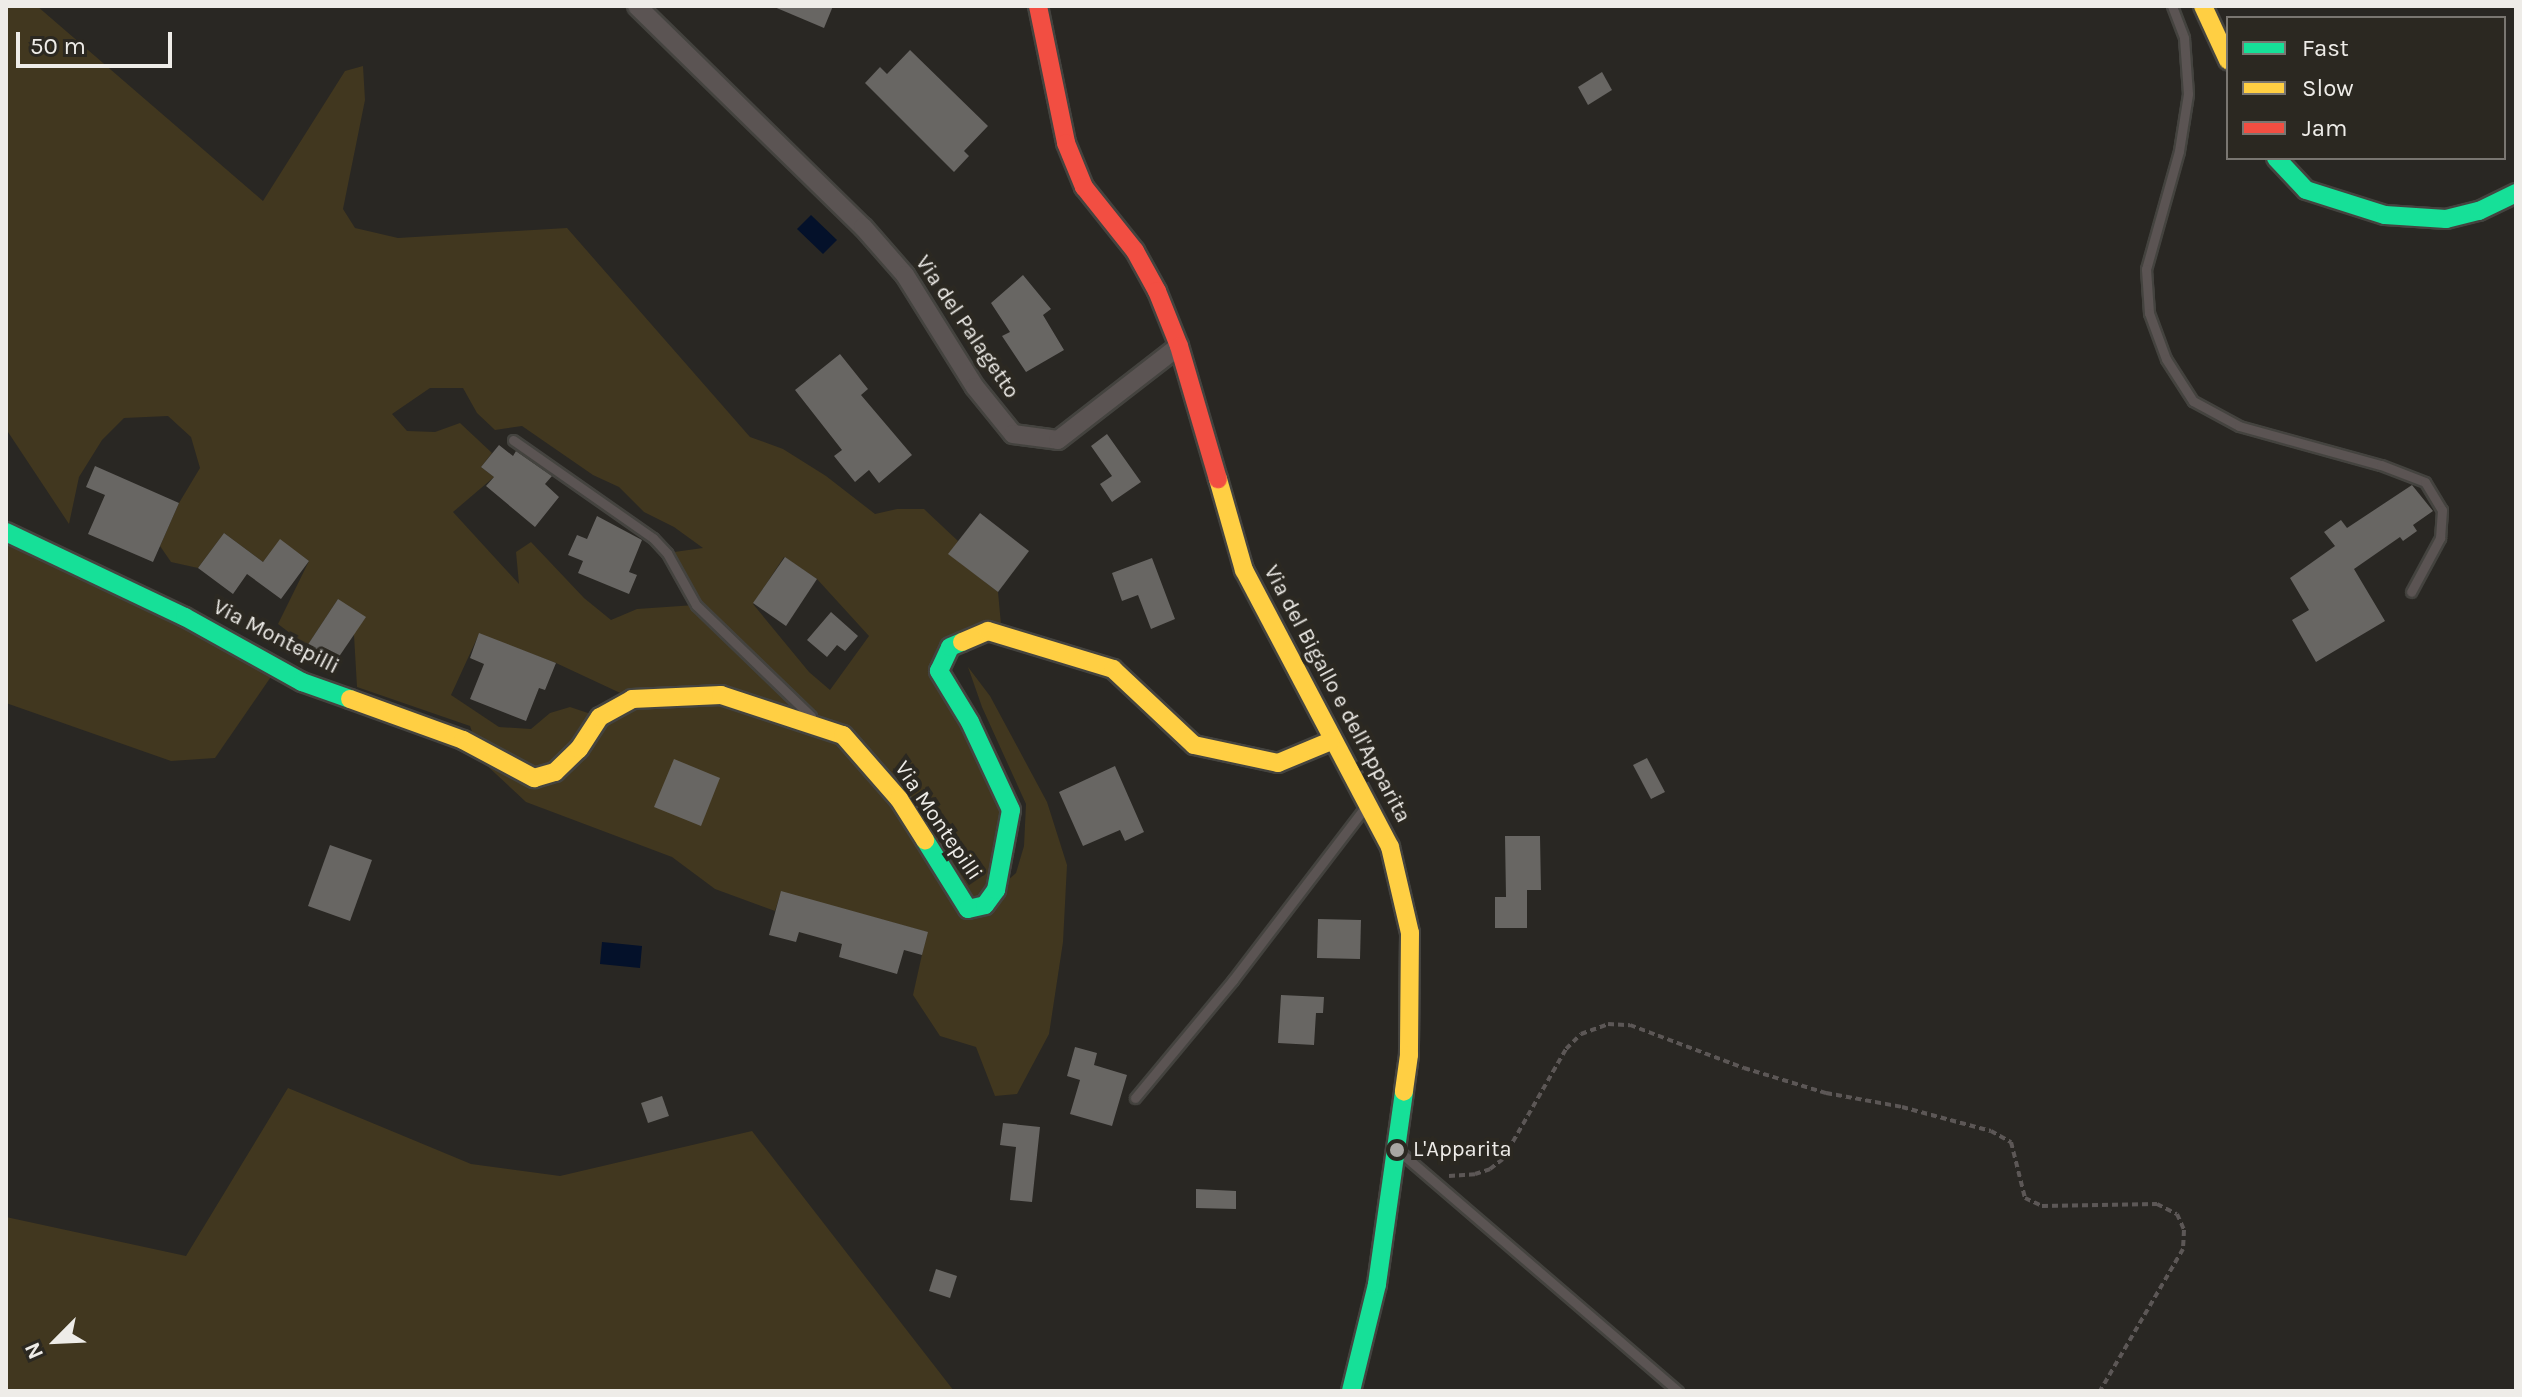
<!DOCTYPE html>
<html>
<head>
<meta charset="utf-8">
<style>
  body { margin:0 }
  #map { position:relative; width:2522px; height:1397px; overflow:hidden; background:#292723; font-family:Karla,sans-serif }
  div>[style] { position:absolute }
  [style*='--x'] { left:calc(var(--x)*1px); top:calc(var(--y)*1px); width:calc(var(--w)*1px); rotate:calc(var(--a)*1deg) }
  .green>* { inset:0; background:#41371f }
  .water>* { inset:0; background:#04112a }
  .building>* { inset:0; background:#686663 }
  .path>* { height:4px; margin-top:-2px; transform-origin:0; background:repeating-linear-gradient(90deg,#5c5756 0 6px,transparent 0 10px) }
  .roads { filter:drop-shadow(2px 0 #44433f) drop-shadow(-2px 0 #44433f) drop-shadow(0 2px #44433f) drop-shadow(0 -2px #44433f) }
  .lane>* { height:9px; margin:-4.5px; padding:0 4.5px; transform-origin:4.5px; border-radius:4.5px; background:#5b5453 }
  .street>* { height:18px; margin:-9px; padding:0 9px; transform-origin:9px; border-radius:9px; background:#5b5453 }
  .fast>* { height:18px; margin:-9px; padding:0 9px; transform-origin:9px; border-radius:9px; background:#16e098 }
  .slow>* { height:18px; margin:-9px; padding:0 9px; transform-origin:9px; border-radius:9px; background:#ffcf43 }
  .jam>* { height:18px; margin:-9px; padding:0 9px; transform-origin:9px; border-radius:9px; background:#f24e42 }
  .dots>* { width:22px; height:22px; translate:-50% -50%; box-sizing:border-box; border:4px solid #2b2821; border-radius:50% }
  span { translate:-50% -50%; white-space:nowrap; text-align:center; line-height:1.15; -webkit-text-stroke:8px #2b2821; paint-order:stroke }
  .street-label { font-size:22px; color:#eeece8 }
  .poi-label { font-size:22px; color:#eeece8 }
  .left { translate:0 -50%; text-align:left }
  .frame { position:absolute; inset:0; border:8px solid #eeece8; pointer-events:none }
  .legend { position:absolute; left:2226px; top:16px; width:280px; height:144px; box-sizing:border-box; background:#2b2821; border:2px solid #797671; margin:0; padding:10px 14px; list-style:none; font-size:24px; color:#eeece8 }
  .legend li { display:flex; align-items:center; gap:16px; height:40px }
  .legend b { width:40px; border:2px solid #797671 }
  .north { position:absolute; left:16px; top:1301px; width:80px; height:80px; -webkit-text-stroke:6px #2b2821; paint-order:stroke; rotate:246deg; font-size:22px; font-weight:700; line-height:32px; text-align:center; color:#eeece8 }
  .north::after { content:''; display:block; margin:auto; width:28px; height:36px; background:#eeece8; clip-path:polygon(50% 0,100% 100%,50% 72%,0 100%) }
  .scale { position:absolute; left:16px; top:32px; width:156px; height:36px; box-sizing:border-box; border:4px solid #eeece8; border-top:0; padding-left:10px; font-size:24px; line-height:28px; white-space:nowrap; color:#eeece8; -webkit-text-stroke:6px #2b2821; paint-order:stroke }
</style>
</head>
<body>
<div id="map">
  <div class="green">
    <div style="clip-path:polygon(evenodd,6px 6px,37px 6px,263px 201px,345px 71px,363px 66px,365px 100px,343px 209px,355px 228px,398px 238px,567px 228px,750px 437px,783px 449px,826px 476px,875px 514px,897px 509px,924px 509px,958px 541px,949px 554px,998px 592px,1002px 635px,988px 631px,939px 671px,1011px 810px,998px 889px,1016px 873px,1024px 846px,1026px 804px,982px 707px,968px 667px,990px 696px,1047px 802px,1067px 865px,1063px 942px,1049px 1034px,1017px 1094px,995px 1096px,976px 1047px,940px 1036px,913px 995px,927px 932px,781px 892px,775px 911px,715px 889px,672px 857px,526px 802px,483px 762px,470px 726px,357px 687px,354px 635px,338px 599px,307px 646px,278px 624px,309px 561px,280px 540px,263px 562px,224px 533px,198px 568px,171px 562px,160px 546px,179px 503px,200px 468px,191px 437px,168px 416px,124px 418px,102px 440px,79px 477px,69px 524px,6px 429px,6px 6px,430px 388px,463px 388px,477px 413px,495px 430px,522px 426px,593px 475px,619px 487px,644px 512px,674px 527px,703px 548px,667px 553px,695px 605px,637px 609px,611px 620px,584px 598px,531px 542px,516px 552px,519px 584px,453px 512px,494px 477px,481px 467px,492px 453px,460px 423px,435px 432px,407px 431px,392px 414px,430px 388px,6px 6px,784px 557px,817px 579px,869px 636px,830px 690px,809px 672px,753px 604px,784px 557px,6px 6px,479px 634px,556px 663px,631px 698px,600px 717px,570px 707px,550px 713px,531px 729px,499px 727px,451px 695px,479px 634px)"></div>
    <div style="clip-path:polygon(6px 532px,277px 668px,215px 758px,171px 761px,6px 703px)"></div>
    <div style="clip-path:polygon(288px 1088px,471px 1164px,560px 1176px,752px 1131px,954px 1391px,6px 1391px,6px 1217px,186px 1256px)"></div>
  </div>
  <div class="water">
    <div style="clip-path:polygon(811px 215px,837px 240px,823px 254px,797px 229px)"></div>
    <div style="clip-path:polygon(602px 942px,642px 946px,640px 968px,600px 964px)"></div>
  </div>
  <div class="building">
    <div style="clip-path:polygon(772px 6px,833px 6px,824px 28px)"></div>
    <div style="clip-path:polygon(910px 50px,988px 126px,964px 151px,969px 156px,954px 172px,865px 83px,880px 67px,887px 74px)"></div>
    <div style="clip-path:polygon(1602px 72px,1612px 90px,1588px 105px,1578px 87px)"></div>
    <div style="clip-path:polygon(1023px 275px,1051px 309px,1043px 315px,1064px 350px,1026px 372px,1002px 336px,1010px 332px,991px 303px)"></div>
    <div style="clip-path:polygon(840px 354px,868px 389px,861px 395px,912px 455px,879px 483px,869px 470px,855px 482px,834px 456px,842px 450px,795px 390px)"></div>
    <div style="clip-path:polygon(1107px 434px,1141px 482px,1112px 502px,1100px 484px,1112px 476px,1091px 446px)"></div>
    <div style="clip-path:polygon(499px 445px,513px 456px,516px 451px,552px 476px,545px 484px,559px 497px,535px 527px,486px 486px,494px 477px,481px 467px)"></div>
    <div style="clip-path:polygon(95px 466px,179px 503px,153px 562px,88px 534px,105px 495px,86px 487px)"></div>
    <div style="clip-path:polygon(2412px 485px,2433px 511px,2413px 525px,2417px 531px,2403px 541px,2400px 537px,2354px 569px,2385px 621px,2316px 662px,2292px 620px,2309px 610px,2290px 578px,2335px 546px,2324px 532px,2341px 520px,2347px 528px)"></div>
    <div style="clip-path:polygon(980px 513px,1029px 551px,998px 592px,948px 554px)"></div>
    <div style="clip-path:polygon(597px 516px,642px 540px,629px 572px,637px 575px,629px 594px,578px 573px,583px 561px,568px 555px,577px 535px,587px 539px)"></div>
    <div style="clip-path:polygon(224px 533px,263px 562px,280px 539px,309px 561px,281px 599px,247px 574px,233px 594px,198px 568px)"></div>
    <div style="clip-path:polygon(785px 557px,817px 579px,786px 626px,753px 603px)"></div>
    <div style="clip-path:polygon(1152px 558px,1175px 619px,1151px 629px,1138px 595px,1122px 601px,1112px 573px)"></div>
    <div style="clip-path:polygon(338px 599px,366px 617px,334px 664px,307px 646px)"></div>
    <div style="clip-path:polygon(831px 612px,858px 636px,845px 651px,837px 645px,827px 657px,807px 640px)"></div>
    <div style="clip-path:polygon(479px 633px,556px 663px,545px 690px,539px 688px,526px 721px,470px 699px,484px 664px,470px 658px)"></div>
    <div style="clip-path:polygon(1647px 758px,1665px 792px,1651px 799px,1633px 765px)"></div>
    <div style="clip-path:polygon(674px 759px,720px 778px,701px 826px,654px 807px)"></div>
    <div style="clip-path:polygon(1115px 766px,1144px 832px,1125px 841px,1120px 830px,1083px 846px,1059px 792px)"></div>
    <div style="clip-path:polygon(1505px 836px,1540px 836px,1541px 890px,1527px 890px,1527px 928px,1495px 928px,1495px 897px,1506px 897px)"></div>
    <div style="clip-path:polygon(330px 845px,372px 860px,350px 921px,308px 906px)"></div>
    <div style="clip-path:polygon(781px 891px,928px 932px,922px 955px,904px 950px,897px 974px,839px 957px,842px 944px,799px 932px,796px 942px,769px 935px)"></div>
    <div style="clip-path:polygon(1318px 919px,1361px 920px,1360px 959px,1317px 958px)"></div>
    <div style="clip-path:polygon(1281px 995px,1324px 997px,1323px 1013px,1316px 1013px,1314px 1045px,1278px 1043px)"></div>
    <div style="clip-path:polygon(1075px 1047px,1097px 1053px,1094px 1065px,1127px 1075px,1112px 1126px,1070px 1114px,1080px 1080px,1067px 1076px)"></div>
    <div style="clip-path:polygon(662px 1096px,669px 1116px,648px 1123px,641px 1103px)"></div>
    <div style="clip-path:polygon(1003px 1123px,1040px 1127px,1032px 1202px,1010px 1200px,1016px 1147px,1000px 1145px)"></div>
    <div style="clip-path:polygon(1196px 1189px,1236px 1191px,1236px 1209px,1196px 1208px)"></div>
    <div style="clip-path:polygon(936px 1269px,957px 1276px,950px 1298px,929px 1291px)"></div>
  </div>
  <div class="path">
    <div style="--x:1449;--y:1176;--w:26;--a:-4"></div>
    <div style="--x:1475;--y:1174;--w:16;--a:-18"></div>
    <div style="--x:1490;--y:1169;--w:16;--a:-38"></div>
    <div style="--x:1503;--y:1159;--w:127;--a:-60.2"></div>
    <div style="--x:1566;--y:1049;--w:21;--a:-45"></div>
    <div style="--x:1581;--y:1034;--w:29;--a:-20"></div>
    <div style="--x:1608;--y:1024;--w:22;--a:3"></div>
    <div style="--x:1630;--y:1025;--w:122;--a:20.7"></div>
    <div style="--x:1744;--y:1068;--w:86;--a:17"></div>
    <div style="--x:1826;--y:1093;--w:77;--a:10.4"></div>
    <div style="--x:1902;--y:1107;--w:92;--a:15.1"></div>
    <div style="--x:1991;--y:1131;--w:23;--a:29"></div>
    <div style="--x:2011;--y:1142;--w:58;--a:76"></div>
    <div style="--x:2025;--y:1198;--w:19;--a:25"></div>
    <div style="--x:2042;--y:1206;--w:115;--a:-1"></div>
    <div style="--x:2157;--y:1204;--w:22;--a:27"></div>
    <div style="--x:2177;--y:1214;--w:17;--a:66"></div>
    <div style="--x:2184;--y:1230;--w:19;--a:93"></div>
    <div style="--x:2183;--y:1249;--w:164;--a:120.3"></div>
  </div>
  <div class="roads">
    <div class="lane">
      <div style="--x:2172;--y:6;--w:34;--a:69"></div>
      <div style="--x:2184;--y:38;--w:56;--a:85.9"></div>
      <div style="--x:2188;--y:94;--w:58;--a:99"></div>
      <div style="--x:2179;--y:151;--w:123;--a:105.6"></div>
      <div style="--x:2146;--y:269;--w:44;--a:86.1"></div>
      <div style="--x:2149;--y:313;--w:49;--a:69.7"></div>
      <div style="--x:2166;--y:359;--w:50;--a:57.3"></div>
      <div style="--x:2193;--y:401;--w:52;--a:28.5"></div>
      <div style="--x:2239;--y:426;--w:147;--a:15.4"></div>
      <div style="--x:2381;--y:465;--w:47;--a:21.1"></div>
      <div style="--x:2425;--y:482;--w:33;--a:59"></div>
      <div style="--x:2442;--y:510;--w:28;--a:94"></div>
      <div style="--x:2440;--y:538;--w:61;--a:118.2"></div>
      <div style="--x:513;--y:440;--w:171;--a:35"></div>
      <div style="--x:653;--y:538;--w:21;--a:47"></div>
      <div style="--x:667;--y:553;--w:60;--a:60.9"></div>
      <div style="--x:696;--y:605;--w:160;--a:44"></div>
      <div style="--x:1135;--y:1098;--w:153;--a:-50.3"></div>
      <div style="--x:1233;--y:980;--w:219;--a:-52.6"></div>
      <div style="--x:1400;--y:1152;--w:367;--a:40.7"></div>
    </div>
    <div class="street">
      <div style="--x:637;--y:6;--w:316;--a:44.4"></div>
      <div style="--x:863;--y:227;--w:64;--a:48.8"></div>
      <div style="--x:905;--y:275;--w:132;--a:58"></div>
      <div style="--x:975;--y:387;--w:60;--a:51"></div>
      <div style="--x:1013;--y:434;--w:45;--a:7.6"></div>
      <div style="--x:1058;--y:440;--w:153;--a:-37.8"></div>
    </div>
    <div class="fast">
      <div style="--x:2276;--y:158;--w:44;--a:46.8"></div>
      <div style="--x:2306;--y:190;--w:83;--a:17.6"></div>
      <div style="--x:2385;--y:215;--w:61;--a:3.8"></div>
      <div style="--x:2446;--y:219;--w:34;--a:-14"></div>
      <div style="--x:2479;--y:211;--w:41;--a:-25.9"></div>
      <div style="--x:6;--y:532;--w:198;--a:25.4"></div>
      <div style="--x:185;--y:617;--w:134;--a:29.1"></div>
      <div style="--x:302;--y:682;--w:51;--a:19.5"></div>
      <div style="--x:925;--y:840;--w:81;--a:58.1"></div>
      <div style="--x:968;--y:909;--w:17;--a:-13"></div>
      <div style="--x:985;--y:905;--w:19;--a:-54"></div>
      <div style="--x:996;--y:890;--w:81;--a:-79.4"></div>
      <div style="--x:1011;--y:810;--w:97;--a:-115"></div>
      <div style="--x:970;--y:722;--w:60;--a:-121.3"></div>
      <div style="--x:939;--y:671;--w:26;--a:-65"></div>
      <div style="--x:950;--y:647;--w:13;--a:-23"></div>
      <div style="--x:1351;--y:1391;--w:110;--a:-76.3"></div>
      <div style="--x:1377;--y:1284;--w:194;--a:-82"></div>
    </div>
    <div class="slow">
      <div style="--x:2203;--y:6;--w:60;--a:65.2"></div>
      <div style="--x:1218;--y:479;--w:95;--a:74.1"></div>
      <div style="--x:1244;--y:570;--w:313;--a:62.2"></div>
      <div style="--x:1390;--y:847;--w:88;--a:76.9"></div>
      <div style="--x:1410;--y:933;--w:122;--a:90.5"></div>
      <div style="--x:1409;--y:1055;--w:37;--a:98"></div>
      <div style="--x:962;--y:642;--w:28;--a:-23"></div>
      <div style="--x:988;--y:631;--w:131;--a:16.9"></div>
      <div style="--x:1113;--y:669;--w:111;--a:43.2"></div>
      <div style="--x:1194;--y:745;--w:86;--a:12.1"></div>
      <div style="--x:1278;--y:763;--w:57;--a:-22.5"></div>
      <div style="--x:350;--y:699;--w:120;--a:19.9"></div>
      <div style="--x:463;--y:740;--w:81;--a:28.2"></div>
      <div style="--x:534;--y:778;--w:22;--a:-16"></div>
      <div style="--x:555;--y:772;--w:33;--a:-44"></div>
      <div style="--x:579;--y:749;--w:38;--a:-57"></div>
      <div style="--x:600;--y:717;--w:37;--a:-29"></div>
      <div style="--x:632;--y:699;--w:89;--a:-2.6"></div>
      <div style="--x:721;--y:695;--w:128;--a:18.2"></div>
      <div style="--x:843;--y:735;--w:85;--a:48.8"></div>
      <div style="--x:899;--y:799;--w:49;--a:57.6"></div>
    </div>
    <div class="jam">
      <div style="--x:1038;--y:6;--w:140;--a:78.4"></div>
      <div style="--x:1066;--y:143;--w:48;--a:67.8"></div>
      <div style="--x:1084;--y:187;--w:82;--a:51.4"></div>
      <div style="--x:1135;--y:251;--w:46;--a:61.2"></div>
      <div style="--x:1157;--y:291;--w:59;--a:68.2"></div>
      <div style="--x:1179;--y:346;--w:139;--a:73.7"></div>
    </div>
  </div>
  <div class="dots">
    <div style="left:1397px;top:1150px;background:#a9a7a3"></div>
  </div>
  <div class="street-label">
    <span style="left:967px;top:327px;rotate:56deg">Via del Palagetto</span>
    <span style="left:276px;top:637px;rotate:27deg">Via Montepilli</span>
    <span style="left:1337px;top:694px;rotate:62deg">Via del Bigallo e dell'Apparita</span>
    <span style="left:938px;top:821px;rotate:56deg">Via Montepilli</span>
  </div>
  <div class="poi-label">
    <span class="left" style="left:1413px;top:1150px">L'Apparita</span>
  </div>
  <div class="frame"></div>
  <ul class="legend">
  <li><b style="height:10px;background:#16e098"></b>Fast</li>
  <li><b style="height:10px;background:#ffcf43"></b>Slow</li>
  <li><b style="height:10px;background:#f24e42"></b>Jam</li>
  </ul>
  <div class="north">N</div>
  <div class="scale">50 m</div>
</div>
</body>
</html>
